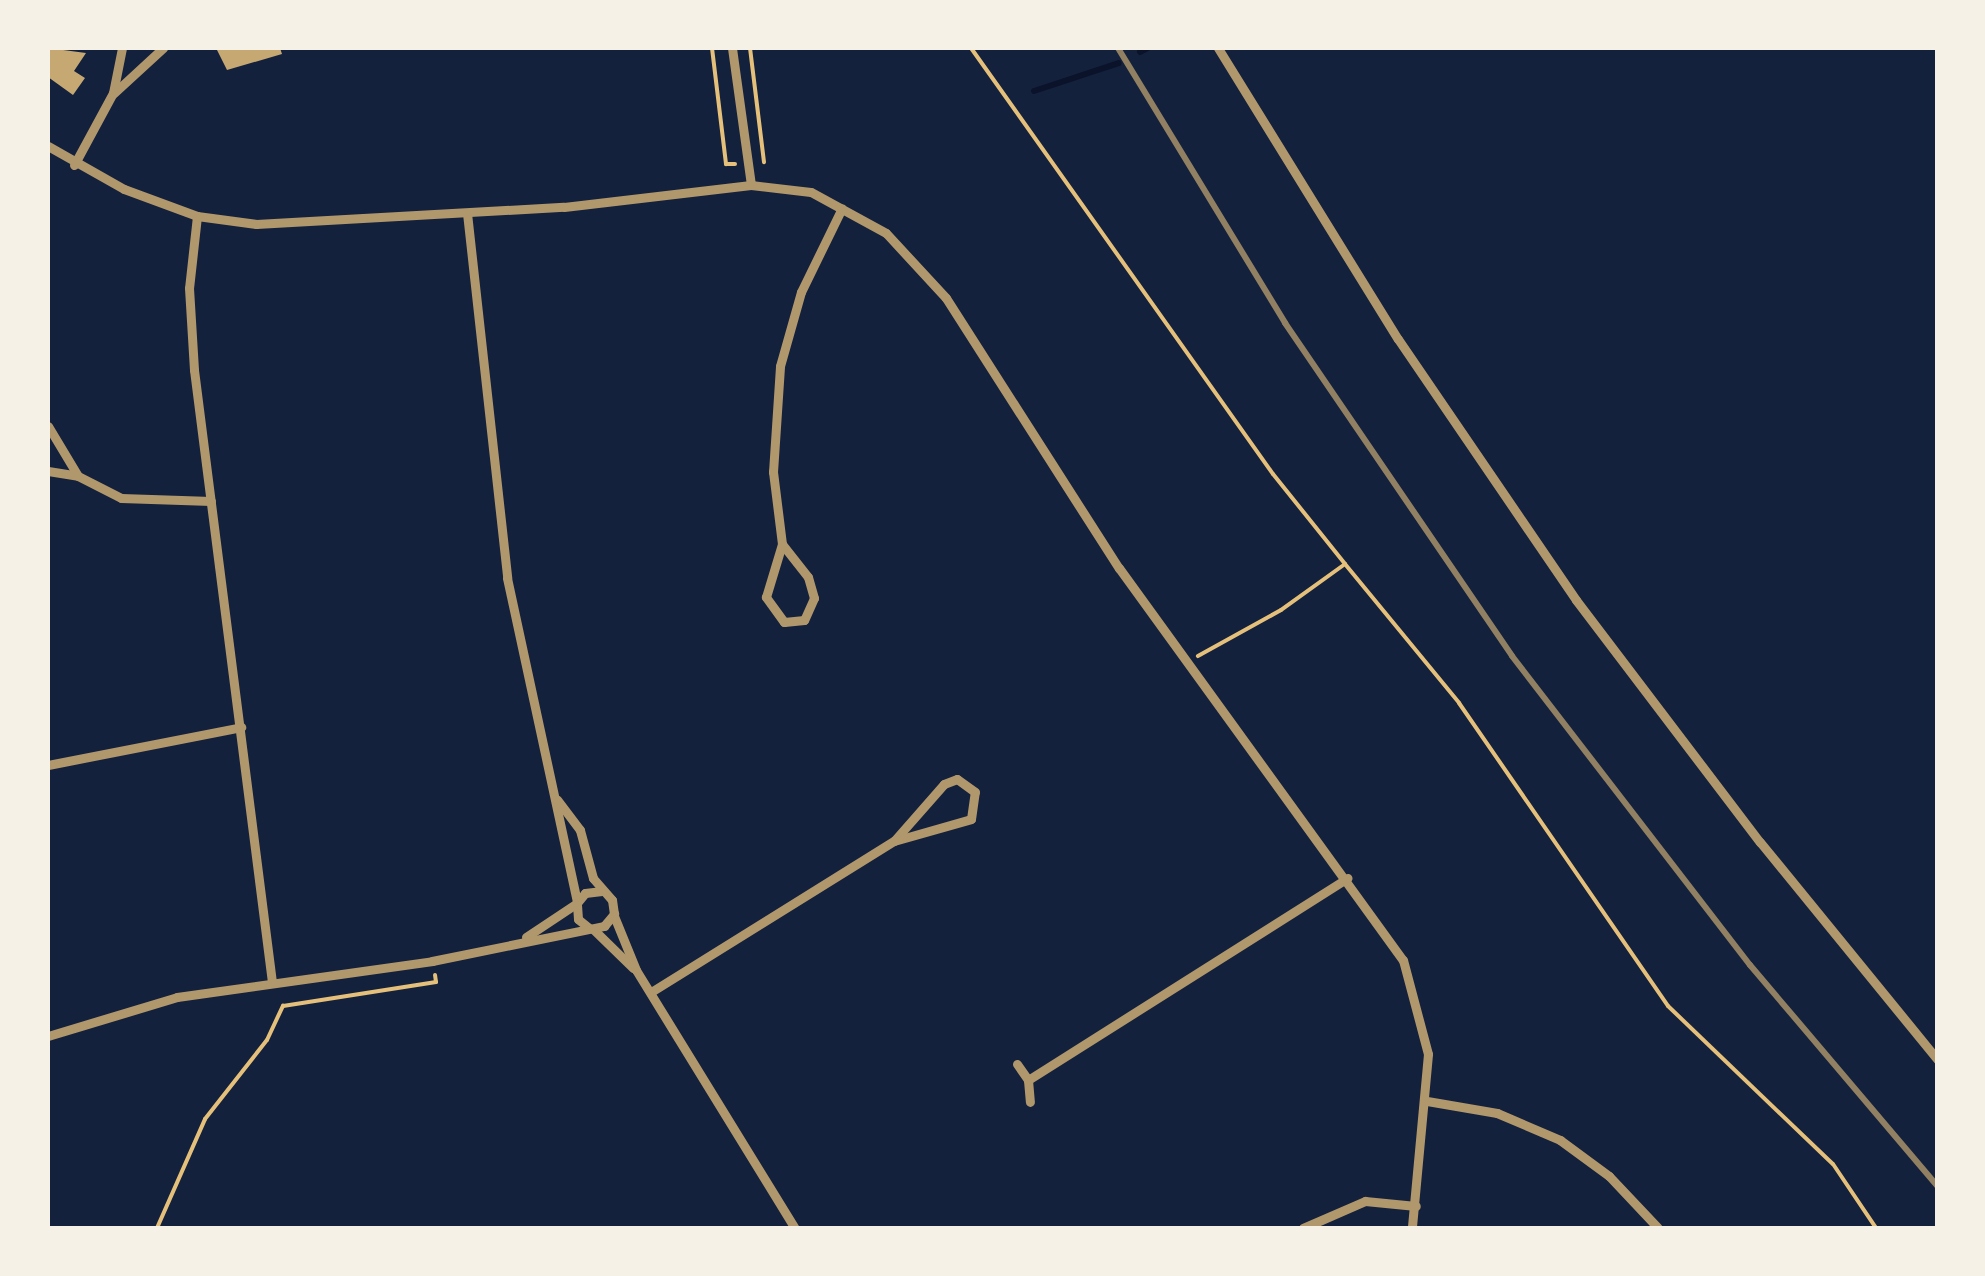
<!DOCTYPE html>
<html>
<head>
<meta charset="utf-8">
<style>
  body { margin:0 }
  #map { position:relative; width:1985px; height:1276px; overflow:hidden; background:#14213d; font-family:"PT Serif",serif }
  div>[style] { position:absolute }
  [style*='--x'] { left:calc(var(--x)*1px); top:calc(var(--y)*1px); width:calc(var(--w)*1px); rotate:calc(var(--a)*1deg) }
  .stream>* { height:6px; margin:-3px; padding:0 3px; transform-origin:3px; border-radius:3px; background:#0b132b }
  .building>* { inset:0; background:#c6a872 }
  .path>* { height:4px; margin:-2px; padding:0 2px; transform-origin:2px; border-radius:2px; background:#e5c07b }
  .minor>* { height:9px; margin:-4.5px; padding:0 4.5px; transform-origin:4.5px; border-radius:4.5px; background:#b1986c }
  .rail>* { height:6px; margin:-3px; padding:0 3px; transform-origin:3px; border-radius:3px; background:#918062 }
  span { translate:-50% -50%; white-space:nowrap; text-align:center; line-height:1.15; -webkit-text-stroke:8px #f6f1e7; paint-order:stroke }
  .frame { position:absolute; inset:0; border:50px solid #f6f1e7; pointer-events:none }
</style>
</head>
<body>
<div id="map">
  <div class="stream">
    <div style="--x:1140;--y:52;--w:9;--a:-27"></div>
    <div style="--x:1034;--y:91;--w:89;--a:-18.2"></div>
  </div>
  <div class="building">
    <div style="clip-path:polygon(48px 48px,86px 53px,74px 71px,85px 78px,73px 95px,48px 77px)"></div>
    <div style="clip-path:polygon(216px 48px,280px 48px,282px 54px,227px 70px)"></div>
  </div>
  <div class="path">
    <div style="--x:712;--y:48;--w:117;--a:83.1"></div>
    <div style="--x:726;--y:164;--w:9;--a:0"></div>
    <div style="--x:750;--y:48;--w:115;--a:83"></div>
    <div style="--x:971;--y:48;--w:522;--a:54.67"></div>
    <div style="--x:1273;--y:474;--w:115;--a:51.3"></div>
    <div style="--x:1345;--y:564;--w:79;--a:144.3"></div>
    <div style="--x:1281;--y:610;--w:95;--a:151"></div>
    <div style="--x:1345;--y:564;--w:180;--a:50.6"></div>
    <div style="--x:1459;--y:703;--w:368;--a:55.4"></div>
    <div style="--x:1668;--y:1006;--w:228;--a:43.8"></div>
    <div style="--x:1833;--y:1164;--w:77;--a:56.1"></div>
    <div style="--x:157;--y:1228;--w:119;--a:-66.2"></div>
    <div style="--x:205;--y:1119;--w:100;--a:-51.9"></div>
    <div style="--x:267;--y:1040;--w:38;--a:-65"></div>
    <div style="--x:283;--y:1006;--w:155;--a:-8.9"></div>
    <div style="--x:436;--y:982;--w:7;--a:-98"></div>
  </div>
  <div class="minor">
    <div style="--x:732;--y:48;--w:138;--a:82.1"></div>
    <div style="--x:1218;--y:48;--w:342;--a:58.3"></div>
    <div style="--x:1398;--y:339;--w:316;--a:55.7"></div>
    <div style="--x:1576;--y:600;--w:304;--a:52.8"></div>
    <div style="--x:1760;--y:842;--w:281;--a:50.8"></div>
    <div style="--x:114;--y:93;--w:67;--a:-42.6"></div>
    <div style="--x:48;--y:146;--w:87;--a:29.5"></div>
    <div style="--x:124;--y:189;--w:78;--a:20.3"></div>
    <div style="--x:197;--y:216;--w:60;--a:7.7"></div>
    <div style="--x:256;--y:224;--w:308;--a:-3.2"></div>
    <div style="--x:564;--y:207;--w:188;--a:-6.7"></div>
    <div style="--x:751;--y:185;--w:60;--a:6.7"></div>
    <div style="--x:811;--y:192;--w:85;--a:28.7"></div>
    <div style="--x:886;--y:233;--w:88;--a:47.3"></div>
    <div style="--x:946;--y:298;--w:321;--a:57.4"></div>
    <div style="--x:1119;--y:568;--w:484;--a:54.1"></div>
    <div style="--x:1403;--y:960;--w:97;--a:75.1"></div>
    <div style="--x:1428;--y:1054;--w:175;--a:95.3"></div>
    <div style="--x:74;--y:165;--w:82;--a:-61.6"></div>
    <div style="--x:113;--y:93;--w:46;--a:-78.7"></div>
    <div style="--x:467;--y:213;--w:367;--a:83.7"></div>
    <div style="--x:507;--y:578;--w:331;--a:77.8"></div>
    <div style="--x:197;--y:216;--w:72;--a:96.3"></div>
    <div style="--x:189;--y:288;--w:82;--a:86.5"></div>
    <div style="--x:194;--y:370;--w:617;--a:82.74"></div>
    <div style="--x:48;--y:426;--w:58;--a:59"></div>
    <div style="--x:48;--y:471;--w:30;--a:9"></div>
    <div style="--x:78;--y:476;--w:48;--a:27.1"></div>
    <div style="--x:121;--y:498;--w:90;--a:1.9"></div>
    <div style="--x:782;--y:544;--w:42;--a:51.8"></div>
    <div style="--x:808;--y:577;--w:22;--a:74"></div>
    <div style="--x:814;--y:598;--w:24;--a:114"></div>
    <div style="--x:804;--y:620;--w:20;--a:174"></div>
    <div style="--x:784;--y:622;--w:31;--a:-126"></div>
    <div style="--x:766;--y:597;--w:55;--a:-73.2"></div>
    <div style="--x:782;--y:544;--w:73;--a:-97.1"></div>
    <div style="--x:773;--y:472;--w:106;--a:-86.2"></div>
    <div style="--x:780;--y:366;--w:77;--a:-74.2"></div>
    <div style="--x:801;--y:292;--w:93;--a:-64"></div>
    <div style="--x:48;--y:765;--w:197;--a:-11.1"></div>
    <div style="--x:614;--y:916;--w:58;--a:67.8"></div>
    <div style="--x:636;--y:970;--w:303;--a:58.4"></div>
    <div style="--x:589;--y:928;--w:14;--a:-141"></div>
    <div style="--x:578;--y:919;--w:16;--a:-94"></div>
    <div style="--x:577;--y:903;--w:13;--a:-51"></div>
    <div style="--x:585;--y:893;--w:17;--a:-7"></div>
    <div style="--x:593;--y:929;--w:56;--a:44.3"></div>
    <div style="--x:526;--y:937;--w:61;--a:-33.7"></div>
    <div style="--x:651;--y:992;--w:286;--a:-31.9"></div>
    <div style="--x:894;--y:841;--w:80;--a:-15.9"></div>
    <div style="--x:971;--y:819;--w:27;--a:-82"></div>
    <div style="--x:975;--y:792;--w:22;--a:-144"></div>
    <div style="--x:957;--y:779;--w:14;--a:159"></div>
    <div style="--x:944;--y:784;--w:76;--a:131.3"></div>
    <div style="--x:48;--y:1036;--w:135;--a:-16.8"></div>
    <div style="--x:177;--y:997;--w:258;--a:-8"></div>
    <div style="--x:432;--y:961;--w:176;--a:-11.5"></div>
    <div style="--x:604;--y:926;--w:16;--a:-50"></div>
    <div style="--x:614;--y:914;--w:14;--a:-98"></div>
    <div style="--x:612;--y:900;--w:29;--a:-131"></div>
    <div style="--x:593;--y:878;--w:50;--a:-105.2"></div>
    <div style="--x:580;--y:830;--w:38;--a:-127"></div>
    <div style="--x:1017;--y:1064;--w:19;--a:55"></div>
    <div style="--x:1028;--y:1080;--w:22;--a:85"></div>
    <div style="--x:1028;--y:1080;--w:378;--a:-32.3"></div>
    <div style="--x:1427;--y:1101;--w:71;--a:9.7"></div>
    <div style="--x:1497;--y:1113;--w:69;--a:23.2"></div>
    <div style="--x:1560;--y:1140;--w:61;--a:36.3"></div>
    <div style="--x:1609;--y:1176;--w:71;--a:46.7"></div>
    <div style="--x:1303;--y:1228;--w:68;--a:-23.5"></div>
    <div style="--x:1365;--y:1201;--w:51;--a:5.6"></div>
  </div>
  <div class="rail">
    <div style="--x:1118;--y:48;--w:322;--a:58.7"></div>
    <div style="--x:1285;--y:323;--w:403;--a:55.7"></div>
    <div style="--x:1512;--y:656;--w:390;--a:52.4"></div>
    <div style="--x:1750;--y:965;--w:291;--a:49.7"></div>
  </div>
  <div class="frame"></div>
</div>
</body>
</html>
